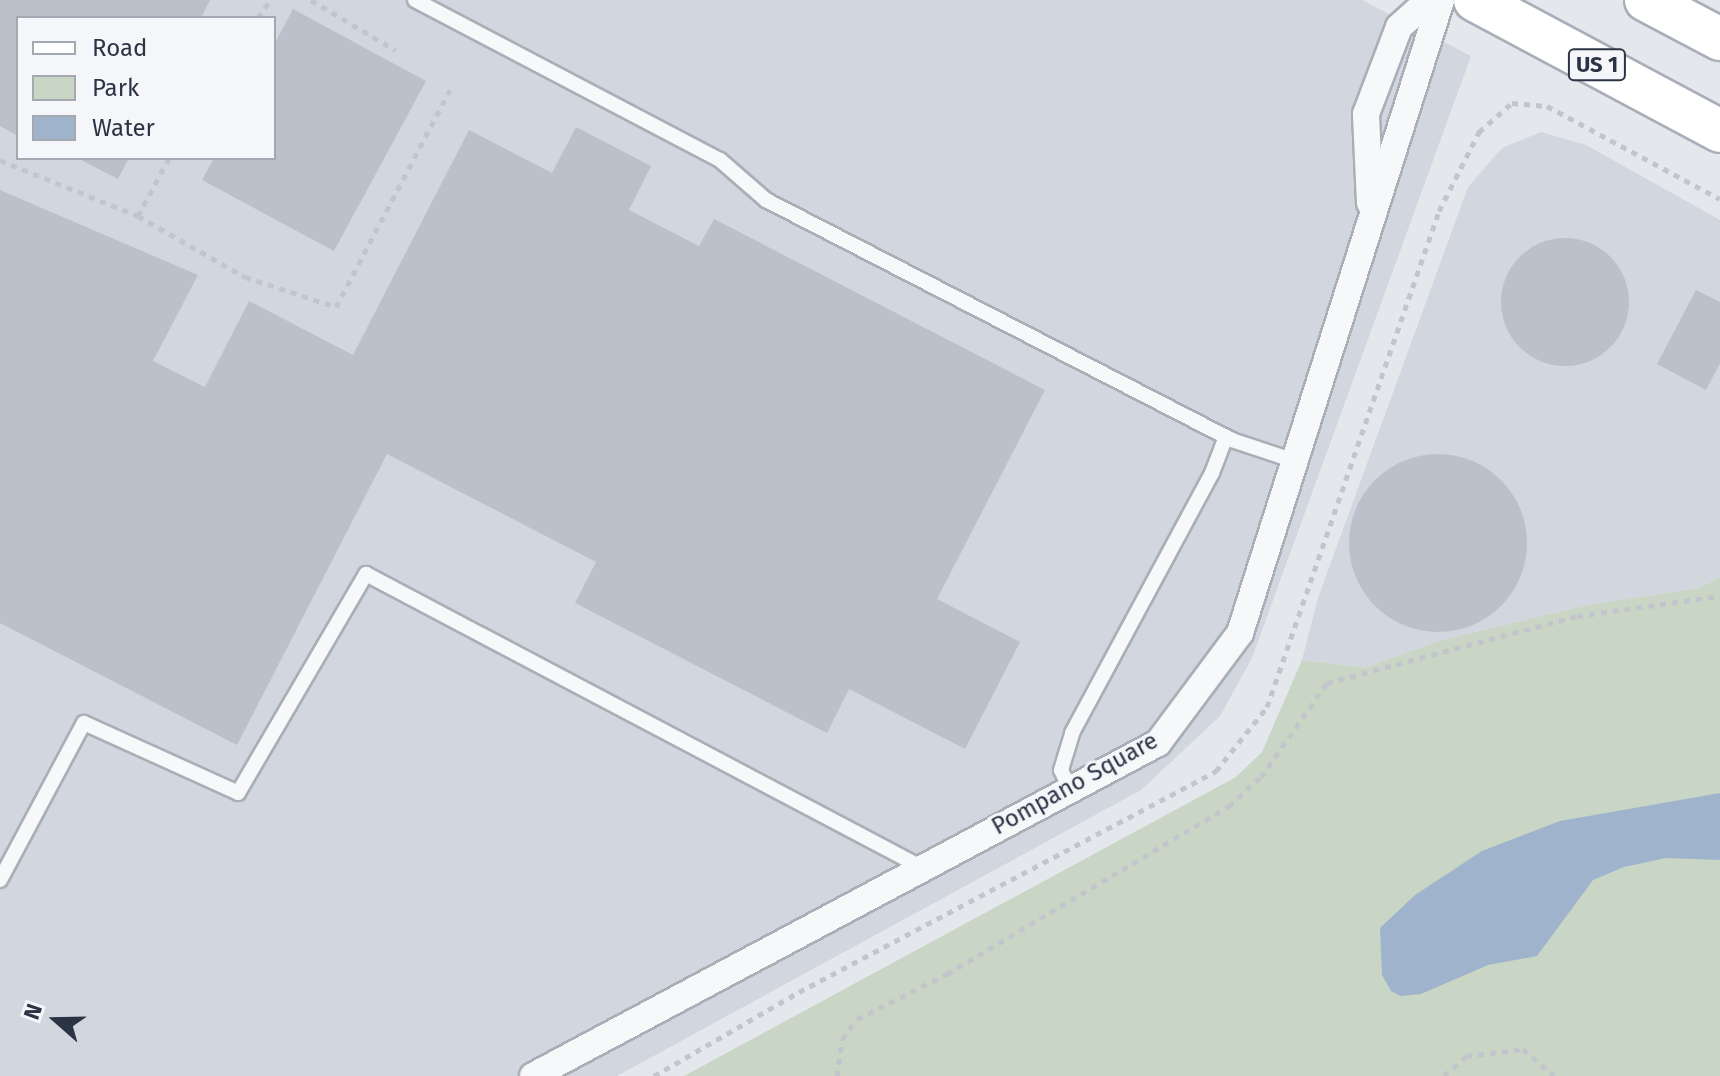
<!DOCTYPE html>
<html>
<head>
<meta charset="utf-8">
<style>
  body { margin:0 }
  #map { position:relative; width:1720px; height:1076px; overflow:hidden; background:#e4e7ec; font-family:"Fira Sans",sans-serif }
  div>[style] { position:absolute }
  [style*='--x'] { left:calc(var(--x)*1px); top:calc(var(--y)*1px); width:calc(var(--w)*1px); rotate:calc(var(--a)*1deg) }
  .built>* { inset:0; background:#d2d6de }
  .green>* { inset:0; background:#c9d6c5 }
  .water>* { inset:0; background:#9fb4cc }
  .building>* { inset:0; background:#bbc0ca }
  .round { border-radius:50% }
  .path>* { height:5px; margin-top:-2.5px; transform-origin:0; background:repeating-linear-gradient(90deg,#c2c5cb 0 6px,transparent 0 12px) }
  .roads { filter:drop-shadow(2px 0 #a9aeb7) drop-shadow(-2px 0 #a9aeb7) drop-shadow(0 2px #a9aeb7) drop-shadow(0 -2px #a9aeb7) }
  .lane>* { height:14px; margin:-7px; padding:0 7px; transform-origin:7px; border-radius:7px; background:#f7f8fa }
  .street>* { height:26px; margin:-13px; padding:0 13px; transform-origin:13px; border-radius:13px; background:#f7f8fa }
  .primary>* { height:42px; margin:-21px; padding:0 21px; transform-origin:21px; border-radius:21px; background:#fff }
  span { translate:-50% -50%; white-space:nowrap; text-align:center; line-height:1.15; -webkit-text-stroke:6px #f4f6f9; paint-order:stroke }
  .shield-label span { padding:2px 6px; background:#f4f6f9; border:2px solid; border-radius:6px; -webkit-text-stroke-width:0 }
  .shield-label { font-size:22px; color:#2b3445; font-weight:700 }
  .street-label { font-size:24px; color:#2b3445 }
  .legend { position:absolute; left:16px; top:16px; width:260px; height:144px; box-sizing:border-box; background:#f4f6f9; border:2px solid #a4a8b1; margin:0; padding:10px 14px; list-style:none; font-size:24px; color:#2b3445 }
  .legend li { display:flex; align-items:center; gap:16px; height:40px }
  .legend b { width:40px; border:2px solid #a4a8b1 }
  .north { position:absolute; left:16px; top:980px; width:80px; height:80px; -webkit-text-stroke:6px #f4f6f9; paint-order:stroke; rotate:290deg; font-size:22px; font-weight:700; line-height:32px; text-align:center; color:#2b3445 }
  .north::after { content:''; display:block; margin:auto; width:28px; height:36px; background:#2b3445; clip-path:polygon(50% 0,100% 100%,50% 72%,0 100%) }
</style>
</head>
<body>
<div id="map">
  <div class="built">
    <div style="clip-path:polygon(evenodd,0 0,1362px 0,1471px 56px,1252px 658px,1220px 716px,1141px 790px,617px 1076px,0 1076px,0 0,18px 18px,274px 18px,274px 158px,18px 158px,18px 18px)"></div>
    <div style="clip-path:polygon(1541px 132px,1586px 145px,1720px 220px,1720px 577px,1699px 588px,1588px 605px,1438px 641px,1365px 668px,1302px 660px,1318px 598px,1468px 187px,1502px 148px)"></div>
  </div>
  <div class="green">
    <div style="clip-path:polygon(1720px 577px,1720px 1076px,684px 1076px,1236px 777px,1262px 752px,1302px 660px,1365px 668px,1438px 641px,1588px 605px,1699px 588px)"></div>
  </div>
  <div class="water">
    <div style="clip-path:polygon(1720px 793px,1720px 860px,1666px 858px,1624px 867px,1593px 880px,1537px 956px,1488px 965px,1421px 994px,1401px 996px,1391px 991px,1382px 975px,1380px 928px,1415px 895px,1482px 851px,1560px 821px)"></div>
  </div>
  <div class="building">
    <div style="clip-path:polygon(0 0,210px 0,201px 18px,18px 18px,18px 136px,0 126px)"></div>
    <div style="clip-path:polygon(293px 9px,426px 81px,334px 251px,202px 180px,214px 158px,274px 158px,274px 45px)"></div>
    <div style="clip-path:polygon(576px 127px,651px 166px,629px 210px,699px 246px,714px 219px,1045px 390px,937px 599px,1020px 642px,965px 749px,849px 689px,827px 733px,575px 603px,596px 562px,387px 454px,237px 745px,0 623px,0 190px,198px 275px,153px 361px,205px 387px,249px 301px,353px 355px,469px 130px,552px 173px)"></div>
    <div style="clip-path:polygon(77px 158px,129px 158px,118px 179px)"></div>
    <div class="round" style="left:1501px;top:238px;width:128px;height:128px"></div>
    <div style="clip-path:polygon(1696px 290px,1720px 302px,1720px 363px,1706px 390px,1657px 364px)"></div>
    <div class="round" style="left:1349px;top:454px;width:178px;height:178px"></div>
  </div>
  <div class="path">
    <div style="--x:311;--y:0;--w:98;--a:30.8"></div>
    <div style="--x:258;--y:18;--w:22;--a:-56"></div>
    <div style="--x:169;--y:158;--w:66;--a:118.1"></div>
    <div style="--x:138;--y:216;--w:123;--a:29.7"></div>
    <div style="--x:245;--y:277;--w:96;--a:18.2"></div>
    <div style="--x:336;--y:307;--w:245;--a:-62.3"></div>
    <div style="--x:0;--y:160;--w:149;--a:22.1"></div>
    <div style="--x:654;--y:1076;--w:168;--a:-30.1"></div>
    <div style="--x:799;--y:992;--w:472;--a:-27.9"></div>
    <div style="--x:1216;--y:771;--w:82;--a:-51.4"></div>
    <div style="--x:1267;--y:707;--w:525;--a:-70.87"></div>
    <div style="--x:1439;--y:211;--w:89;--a:-63.1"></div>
    <div style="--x:1479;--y:132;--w:44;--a:-41.3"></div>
    <div style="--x:1512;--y:103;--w:35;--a:5"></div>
    <div style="--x:1547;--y:106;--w:196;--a:28.3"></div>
    <div style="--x:837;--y:1076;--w:37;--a:-82"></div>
    <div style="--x:842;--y:1039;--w:25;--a:-53"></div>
    <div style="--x:857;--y:1019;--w:101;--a:-26.6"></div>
    <div style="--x:947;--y:974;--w:328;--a:-30.8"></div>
    <div style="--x:1229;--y:806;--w:43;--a:-42.2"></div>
    <div style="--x:1261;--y:777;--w:115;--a:-54.9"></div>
    <div style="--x:1327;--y:683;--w:259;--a:-15"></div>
    <div style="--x:1577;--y:616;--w:144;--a:-8"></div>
    <div style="--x:1444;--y:1076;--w:30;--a:-42"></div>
    <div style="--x:1466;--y:1056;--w:57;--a:-7"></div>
    <div style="--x:1523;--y:1049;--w:41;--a:41.1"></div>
  </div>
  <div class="roads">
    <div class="lane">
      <div style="--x:415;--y:0;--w:344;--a:27.7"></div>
      <div style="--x:720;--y:160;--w:61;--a:41"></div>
      <div style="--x:766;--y:200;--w:524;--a:27.25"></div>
      <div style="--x:1232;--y:440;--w:63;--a:18.4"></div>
      <div style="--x:1071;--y:790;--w:22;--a:-117"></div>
      <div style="--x:1061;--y:770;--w:39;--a:-73"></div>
      <div style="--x:1072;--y:733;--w:295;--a:-61.7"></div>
      <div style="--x:1212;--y:473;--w:39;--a:-69"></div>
      <div style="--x:0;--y:880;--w:178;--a:-61.9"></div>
      <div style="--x:84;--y:723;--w:169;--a:24.4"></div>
      <div style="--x:238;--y:793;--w:254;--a:-59.7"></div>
      <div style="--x:366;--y:574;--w:630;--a:27.83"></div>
    </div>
    <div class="street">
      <div style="--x:1370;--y:203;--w:89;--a:-92.6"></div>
      <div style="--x:1366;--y:114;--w:93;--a:-69.2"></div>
      <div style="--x:1399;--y:27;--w:40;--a:-42"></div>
      <div style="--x:533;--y:1076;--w:708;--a:-28.05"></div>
      <div style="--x:1158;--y:743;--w:137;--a:-53.3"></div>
      <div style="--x:1240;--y:633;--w:664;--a:-72.38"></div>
    </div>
    <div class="primary">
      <div style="--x:1475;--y:0;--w:278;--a:28.1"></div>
      <div style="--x:1646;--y:0;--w:84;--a:27.8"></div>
    </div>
  </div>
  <div class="shield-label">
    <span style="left:1597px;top:65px">US 1</span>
  </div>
  <div class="street-label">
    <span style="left:1075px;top:784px;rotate:-29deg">Pompano Square</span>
  </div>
  <ul class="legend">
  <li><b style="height:10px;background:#fff"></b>Road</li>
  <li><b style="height:22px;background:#c9d6c5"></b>Park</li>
  <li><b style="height:22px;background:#9fb4cc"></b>Water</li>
  </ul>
  <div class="north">N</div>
</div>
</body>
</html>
